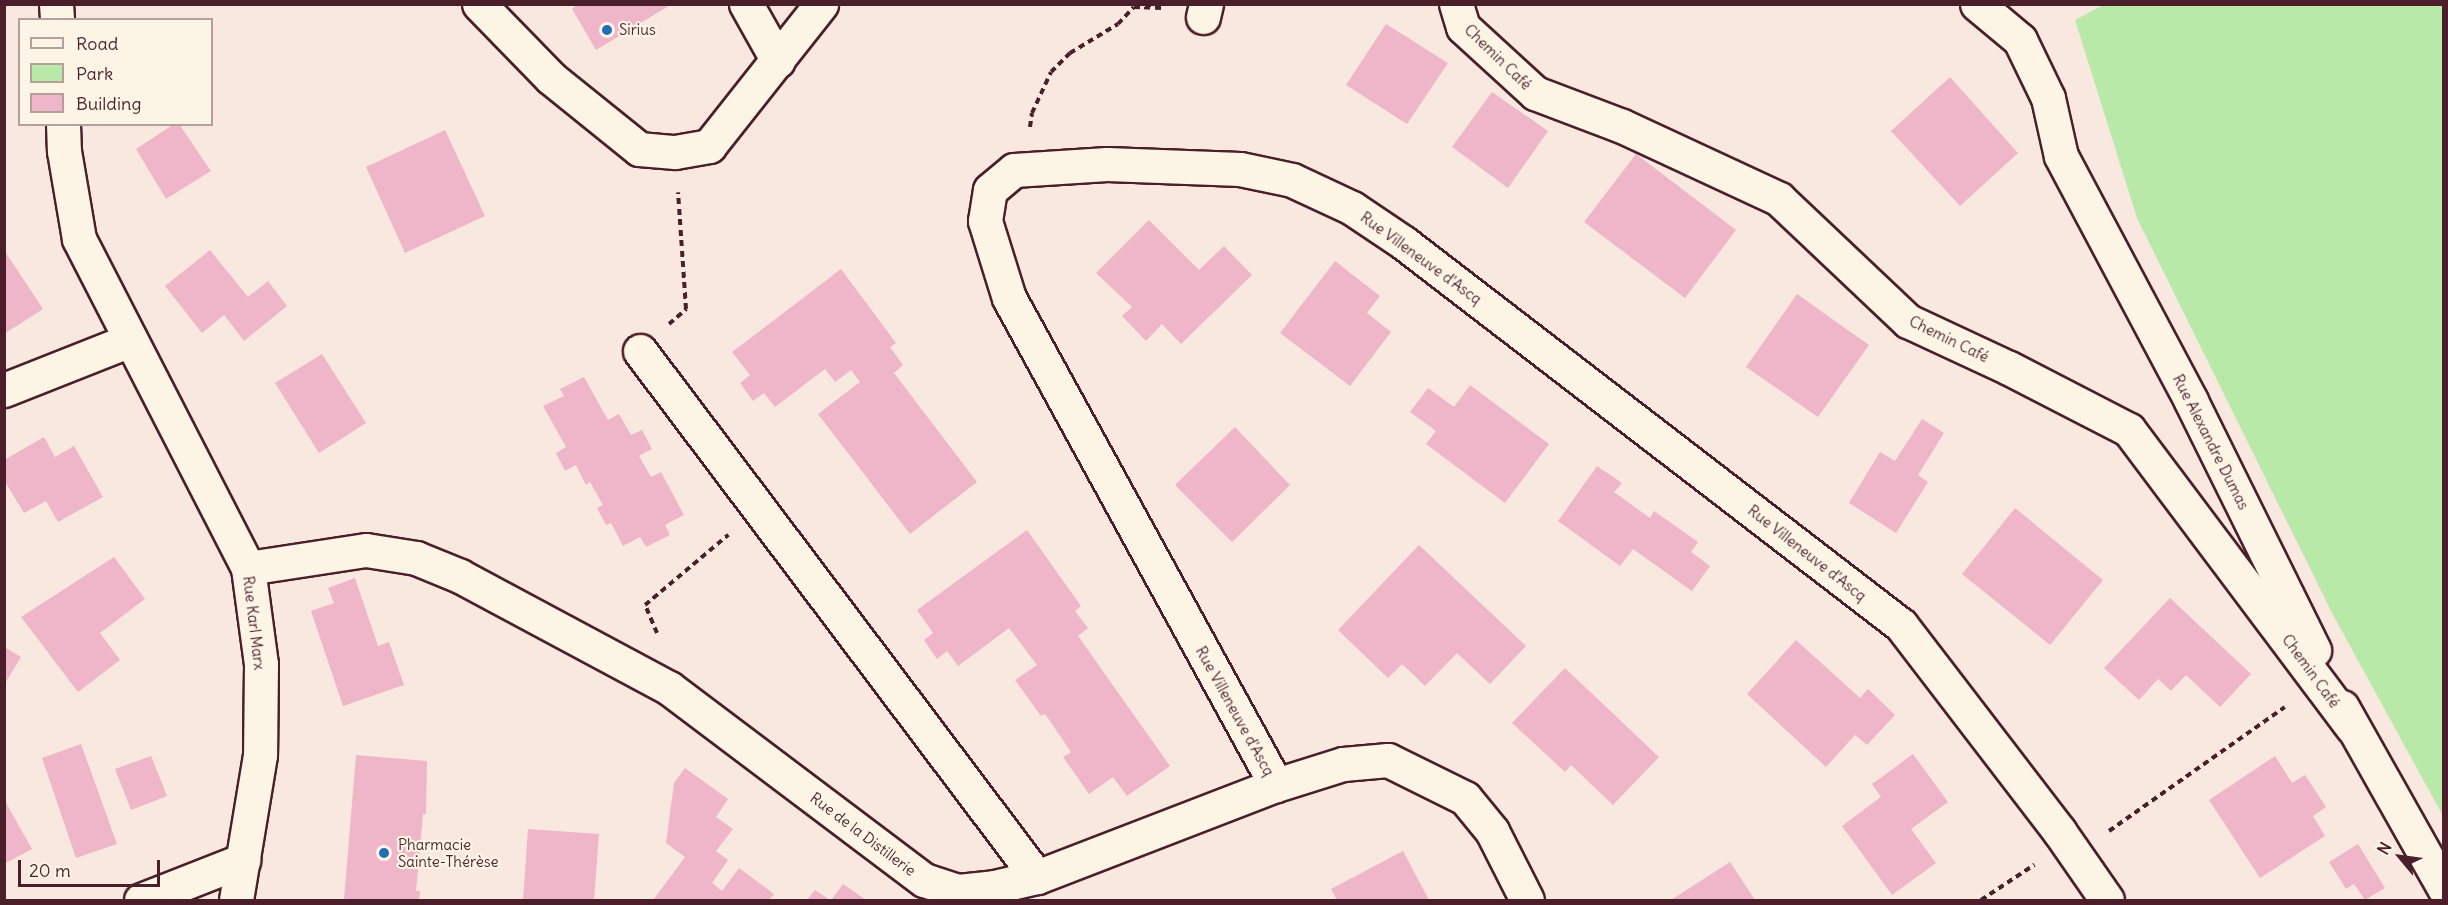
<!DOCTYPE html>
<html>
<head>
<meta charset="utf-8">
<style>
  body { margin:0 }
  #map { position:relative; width:2448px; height:905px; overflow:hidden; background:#f9e8df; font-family:Delius,sans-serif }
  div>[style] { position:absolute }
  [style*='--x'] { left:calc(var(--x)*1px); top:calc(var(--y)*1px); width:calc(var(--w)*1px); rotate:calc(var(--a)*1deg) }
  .green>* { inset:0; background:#b8e9a9 }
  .building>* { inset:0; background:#efb6c9 }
  .path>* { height:4px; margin-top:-2px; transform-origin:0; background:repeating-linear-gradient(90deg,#4a1f2b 0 6px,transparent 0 10.5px) }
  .roads { filter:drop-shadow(2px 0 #4a1f2b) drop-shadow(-2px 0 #4a1f2b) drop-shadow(0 2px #4a1f2b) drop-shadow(0 -2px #4a1f2b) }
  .minor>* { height:33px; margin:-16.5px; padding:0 16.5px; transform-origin:16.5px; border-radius:16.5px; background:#fcf5e5 }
  .secondary>* { height:33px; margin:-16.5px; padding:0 16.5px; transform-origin:16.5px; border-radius:16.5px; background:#fcf5e5 }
  .dots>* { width:16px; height:16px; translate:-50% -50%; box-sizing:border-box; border:3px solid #fcf5e5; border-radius:50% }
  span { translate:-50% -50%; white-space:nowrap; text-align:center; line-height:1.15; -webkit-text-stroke:4.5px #fcf5e5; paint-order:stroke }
  .poi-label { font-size:15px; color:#4a1f2b }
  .left { translate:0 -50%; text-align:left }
  .street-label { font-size:15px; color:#4a1f2b }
  .frame { position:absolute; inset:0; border:6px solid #4a1f2b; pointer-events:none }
  .legend { position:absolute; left:18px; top:18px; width:195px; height:108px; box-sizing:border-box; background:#fcf5e5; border:2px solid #b59f9b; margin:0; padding:8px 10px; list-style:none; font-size:18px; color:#4a1f2b }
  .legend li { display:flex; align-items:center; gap:12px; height:30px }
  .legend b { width:30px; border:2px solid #b59f9b }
  .north { position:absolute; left:2370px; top:827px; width:60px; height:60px; -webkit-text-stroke:4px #fcf5e5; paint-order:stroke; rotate:299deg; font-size:16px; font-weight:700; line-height:24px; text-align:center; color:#4a1f2b }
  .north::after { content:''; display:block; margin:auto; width:21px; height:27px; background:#4a1f2b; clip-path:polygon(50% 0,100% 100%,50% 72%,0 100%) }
  .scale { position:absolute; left:18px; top:860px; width:142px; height:27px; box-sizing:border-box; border:3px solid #4a1f2b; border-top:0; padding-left:8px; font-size:18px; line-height:21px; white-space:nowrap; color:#4a1f2b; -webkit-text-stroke:4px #fcf5e5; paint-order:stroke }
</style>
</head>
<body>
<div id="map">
  <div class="green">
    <div style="clip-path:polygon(2105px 4px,2443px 5px,2443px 816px,2332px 613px,2137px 218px,2075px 20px)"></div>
  </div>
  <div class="building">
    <div style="clip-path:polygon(578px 4px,672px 4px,596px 50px,572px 9px)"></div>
    <div style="clip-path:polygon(1386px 24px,1448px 63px,1407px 124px,1346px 85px)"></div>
    <div style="clip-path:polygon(1950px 77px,2018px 153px,1960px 206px,1891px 131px)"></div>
    <div style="clip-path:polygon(1492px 92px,1548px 131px,1508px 188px,1452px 147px)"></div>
    <div style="clip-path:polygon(174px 124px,179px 124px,211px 171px,166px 199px,136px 149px)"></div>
    <div style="clip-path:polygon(445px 130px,485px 216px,405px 253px,366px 167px)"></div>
    <div style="clip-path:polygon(1636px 154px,1736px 230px,1685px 298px,1584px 222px)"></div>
    <div style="clip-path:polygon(1149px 220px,1199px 270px,1224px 246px,1252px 275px,1181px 344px,1162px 324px,1146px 341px,1122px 316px,1132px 307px,1096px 273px)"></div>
    <div style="clip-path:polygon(4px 250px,43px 309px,4px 334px)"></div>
    <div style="clip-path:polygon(210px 250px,248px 297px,268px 281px,287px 306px,244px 341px,224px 315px,202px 333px,165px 286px)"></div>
    <div style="clip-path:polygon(1335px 261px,1380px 296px,1367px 313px,1391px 332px,1350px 386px,1280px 333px)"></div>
    <div style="clip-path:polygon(841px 269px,896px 343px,890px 347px,903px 365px,894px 373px,977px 482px,910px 534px,818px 414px,860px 382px,851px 370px,835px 382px,825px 369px,775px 407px,764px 393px,753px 401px,740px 383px,750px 375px,732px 352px)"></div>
    <div style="clip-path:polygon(1797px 294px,1869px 345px,1818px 417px,1746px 367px)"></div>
    <div style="clip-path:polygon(322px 354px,366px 423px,319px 453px,275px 383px)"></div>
    <div style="clip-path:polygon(584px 377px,608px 420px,619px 414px,631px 435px,642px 430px,652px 449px,639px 456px,651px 477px,661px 472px,684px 515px,665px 525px,670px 535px,646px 547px,640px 537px,623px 546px,611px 523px,606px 525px,597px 508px,603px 505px,590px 482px,586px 485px,576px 465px,565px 471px,556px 453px,566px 447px,543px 406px,564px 396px,560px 389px)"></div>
    <div style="clip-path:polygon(1470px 385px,1549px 444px,1505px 503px,1426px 444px,1436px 431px,1410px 412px,1428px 388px,1454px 407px)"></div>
    <div style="clip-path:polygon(1922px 419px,1944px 433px,1918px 475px,1928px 482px,1896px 533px,1849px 503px,1880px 452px,1895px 461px)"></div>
    <div style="clip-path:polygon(1235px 427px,1290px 485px,1232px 542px,1175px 485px)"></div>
    <div style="clip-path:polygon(44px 437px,55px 457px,74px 446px,103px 497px,58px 522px,46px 501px,24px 513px,4px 480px,4px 460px)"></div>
    <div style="clip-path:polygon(1597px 466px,1622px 483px,1614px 492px,1650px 518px,1654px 511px,1698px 542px,1691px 552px,1710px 566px,1692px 591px,1633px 549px,1620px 566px,1558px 521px)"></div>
    <div style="clip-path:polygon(2015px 508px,2103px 580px,2050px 645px,1962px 574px)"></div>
    <div style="clip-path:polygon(1027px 530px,1081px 606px,1075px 611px,1088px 628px,1078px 636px,1170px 766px,1127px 796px,1113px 777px,1089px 794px,1063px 757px,1071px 752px,1045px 714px,1041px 716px,1015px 680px,1037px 665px,1009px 628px,958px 666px,947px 651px,937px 659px,924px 640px,933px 633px,917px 610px)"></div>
    <div style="clip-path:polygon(1419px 545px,1526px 646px,1490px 684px,1457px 653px,1425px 686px,1402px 664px,1388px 678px,1338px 630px)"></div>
    <div style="clip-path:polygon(114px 557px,145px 599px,100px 633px,120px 660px,78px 692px,21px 617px)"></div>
    <div style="clip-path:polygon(355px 578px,378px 646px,389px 642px,404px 685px,343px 706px,311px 611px,334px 603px,328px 588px)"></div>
    <div style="clip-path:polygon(2170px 598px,2251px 674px,2220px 707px,2186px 675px,2171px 691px,2158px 679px,2139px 700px,2104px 668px)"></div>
    <div style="clip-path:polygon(1796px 640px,1860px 698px,1868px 689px,1895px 715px,1867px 745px,1855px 735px,1826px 767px,1747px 694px)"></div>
    <div style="clip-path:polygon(4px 647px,21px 657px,4px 685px)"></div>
    <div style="clip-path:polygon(1565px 668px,1659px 757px,1613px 805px,1571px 765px,1565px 772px,1512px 723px)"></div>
    <div style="clip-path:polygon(81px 744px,117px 844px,76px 858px,42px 758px)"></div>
    <div style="clip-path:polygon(1913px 754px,1948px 802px,1911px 829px,1936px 863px,1892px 895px,1842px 826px,1881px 797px,1872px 784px)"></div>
    <div style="clip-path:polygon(356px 755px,427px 761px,426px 814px,423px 814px,416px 891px,420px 891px,419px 900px,344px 900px)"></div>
    <div style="clip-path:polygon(151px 756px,167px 796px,131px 810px,115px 769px)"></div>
    <div style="clip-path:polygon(2275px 756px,2292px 783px,2305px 775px,2326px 807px,2313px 816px,2325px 836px,2260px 878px,2209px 800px)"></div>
    <div style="clip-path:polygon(685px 768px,728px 799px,716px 817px,733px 829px,716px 851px,728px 860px,712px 883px,722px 891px,739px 868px,774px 894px,769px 900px,654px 899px,685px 857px,666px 843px,674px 783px)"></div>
    <div style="clip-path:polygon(4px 799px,32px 849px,4px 864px)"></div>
    <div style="clip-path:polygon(528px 829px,599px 834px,594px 900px,523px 900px)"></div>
    <div style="clip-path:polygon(2358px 844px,2385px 888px,2365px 900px,2354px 884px,2346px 889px,2329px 862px)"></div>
    <div style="clip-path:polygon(1403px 851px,1429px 900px,1337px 900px,1331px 889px)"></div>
    <div style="clip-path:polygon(1730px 862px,1755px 900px,1671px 900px)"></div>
    <div style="clip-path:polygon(843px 884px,866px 900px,831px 900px)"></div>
    <div style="clip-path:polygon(815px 890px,830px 900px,807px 900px)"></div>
  </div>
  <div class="path">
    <div style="--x:1030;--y:127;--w:14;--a:-82"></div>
    <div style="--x:1032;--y:113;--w:45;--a:-65.1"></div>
    <div style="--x:1051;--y:72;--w:27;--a:-45"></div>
    <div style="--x:1070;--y:53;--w:56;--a:-31.1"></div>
    <div style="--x:1118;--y:24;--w:23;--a:-47"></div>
    <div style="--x:1134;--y:7;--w:28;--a:2"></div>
    <div style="--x:669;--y:324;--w:23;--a:-41"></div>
    <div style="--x:686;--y:309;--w:117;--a:-93.9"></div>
    <div style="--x:657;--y:633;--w:30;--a:-113"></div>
    <div style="--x:645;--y:605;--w:109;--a:-40.1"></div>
    <div style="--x:2109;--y:831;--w:215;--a:-35.2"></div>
    <div style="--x:1981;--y:900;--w:64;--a:-33.4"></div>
  </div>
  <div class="roads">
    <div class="minor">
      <div style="--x:479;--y:4;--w:103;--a:45.8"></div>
      <div style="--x:551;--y:78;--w:113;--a:38.9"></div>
      <div style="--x:639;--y:149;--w:36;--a:5"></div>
      <div style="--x:675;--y:152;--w:35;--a:-10"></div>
      <div style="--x:709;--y:146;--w:181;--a:-51.7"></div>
      <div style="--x:746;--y:4;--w:65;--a:60.7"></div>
      <div style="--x:1456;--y:4;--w:24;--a:73"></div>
      <div style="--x:1463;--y:27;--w:98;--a:42.5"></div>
      <div style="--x:1535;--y:93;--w:93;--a:20.8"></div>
      <div style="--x:1622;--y:126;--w:173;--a:24.9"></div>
      <div style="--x:1779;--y:199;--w:178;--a:43.4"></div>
      <div style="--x:1908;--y:321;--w:111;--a:25"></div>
      <div style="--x:2009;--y:368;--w:135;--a:27.3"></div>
      <div style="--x:2129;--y:430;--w:371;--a:53.1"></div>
      <div style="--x:1977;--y:4;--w:56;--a:39.9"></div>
      <div style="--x:2020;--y:40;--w:64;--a:64.2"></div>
      <div style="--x:2048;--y:98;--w:59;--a:77.4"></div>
      <div style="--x:2061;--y:156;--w:277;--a:62"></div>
      <div style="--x:2191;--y:401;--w:278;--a:63.7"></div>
      <div style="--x:1203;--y:17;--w:13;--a:-77"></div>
      <div style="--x:640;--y:351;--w:659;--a:52.96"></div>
      <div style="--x:4;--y:390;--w:136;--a:-21.6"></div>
      <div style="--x:248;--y:568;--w:119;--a:-8.7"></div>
      <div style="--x:366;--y:550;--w:51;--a:9.1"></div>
      <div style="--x:416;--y:558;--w:48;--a:22.2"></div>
      <div style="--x:460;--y:576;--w:237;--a:28.2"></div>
      <div style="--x:669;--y:688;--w:319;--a:37"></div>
      <div style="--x:924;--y:880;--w:36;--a:18"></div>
      <div style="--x:958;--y:891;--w:36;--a:-6"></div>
      <div style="--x:994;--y:887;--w:44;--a:-13.1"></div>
      <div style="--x:1037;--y:877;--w:256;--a:-21.1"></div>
      <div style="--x:1276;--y:785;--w:70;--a:-17.4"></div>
      <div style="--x:1343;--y:764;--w:45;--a:-5.1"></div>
      <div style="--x:1388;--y:760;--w:86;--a:26.3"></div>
      <div style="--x:1465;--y:798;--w:43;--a:50.7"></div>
      <div style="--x:1492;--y:831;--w:77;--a:63.1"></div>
      <div style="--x:2342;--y:707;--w:208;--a:60.6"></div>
      <div style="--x:1276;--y:785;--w:555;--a:-118.73"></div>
      <div style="--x:1009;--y:298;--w:81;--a:-107.3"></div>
      <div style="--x:985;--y:221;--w:31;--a:-81"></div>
      <div style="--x:990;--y:190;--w:31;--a:-40"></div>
      <div style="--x:1014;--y:170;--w:93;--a:-3.7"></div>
      <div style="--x:1107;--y:164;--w:133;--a:2.2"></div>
      <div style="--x:1240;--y:169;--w:53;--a:11.9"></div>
      <div style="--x:1292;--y:180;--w:66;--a:25"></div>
      <div style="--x:1352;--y:208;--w:63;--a:33.9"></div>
      <div style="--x:1404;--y:243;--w:627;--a:37.55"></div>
      <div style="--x:1901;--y:625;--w:260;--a:52.5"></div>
      <div style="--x:2059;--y:831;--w:84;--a:55.2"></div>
      <div style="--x:141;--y:900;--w:110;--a:-21.4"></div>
    </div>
    <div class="secondary">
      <div style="--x:56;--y:4;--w:16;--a:86"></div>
      <div style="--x:63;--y:124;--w:27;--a:88"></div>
      <div style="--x:64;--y:151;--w:89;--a:80.3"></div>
      <div style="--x:79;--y:239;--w:370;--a:62.8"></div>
      <div style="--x:248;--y:568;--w:97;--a:82.3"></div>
      <div style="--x:261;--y:664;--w:91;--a:90.6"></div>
      <div style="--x:260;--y:755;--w:147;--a:99.4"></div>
    </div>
  </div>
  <div class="dots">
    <div style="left:607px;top:30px;background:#1f6fb2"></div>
    <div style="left:384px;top:853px;background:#1f6fb2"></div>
  </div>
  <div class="poi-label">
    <span class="left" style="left:619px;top:30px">Sirius</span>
    <span class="left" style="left:398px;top:853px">Pharmacie<br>Sainte-Thérèse</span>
  </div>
  <div class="street-label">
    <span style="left:1498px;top:57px;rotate:44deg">Chemin Café</span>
    <span style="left:1421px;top:258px;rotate:36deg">Rue Villeneuve d'Ascq</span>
    <span style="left:1949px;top:339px;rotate:26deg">Chemin Café</span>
    <span style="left:2211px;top:442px;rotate:63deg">Rue Alexandre Dumas</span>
    <span style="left:1807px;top:553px;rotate:38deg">Rue Villeneuve d'Ascq</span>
    <span style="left:254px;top:623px;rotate:83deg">Rue Karl Marx</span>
    <span style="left:2311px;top:671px;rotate:54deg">Chemin Café</span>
    <span style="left:1235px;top:711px;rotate:61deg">Rue Villeneuve d'Ascq</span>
    <span style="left:863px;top:834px;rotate:37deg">Rue de la Distillerie</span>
  </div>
  <div class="frame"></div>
  <ul class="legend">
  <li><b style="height:8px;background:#fcf5e5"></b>Road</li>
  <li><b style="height:16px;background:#b8e9a9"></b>Park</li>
  <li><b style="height:16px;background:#efb6c9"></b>Building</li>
  </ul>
  <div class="north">N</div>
  <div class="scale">20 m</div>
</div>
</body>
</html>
